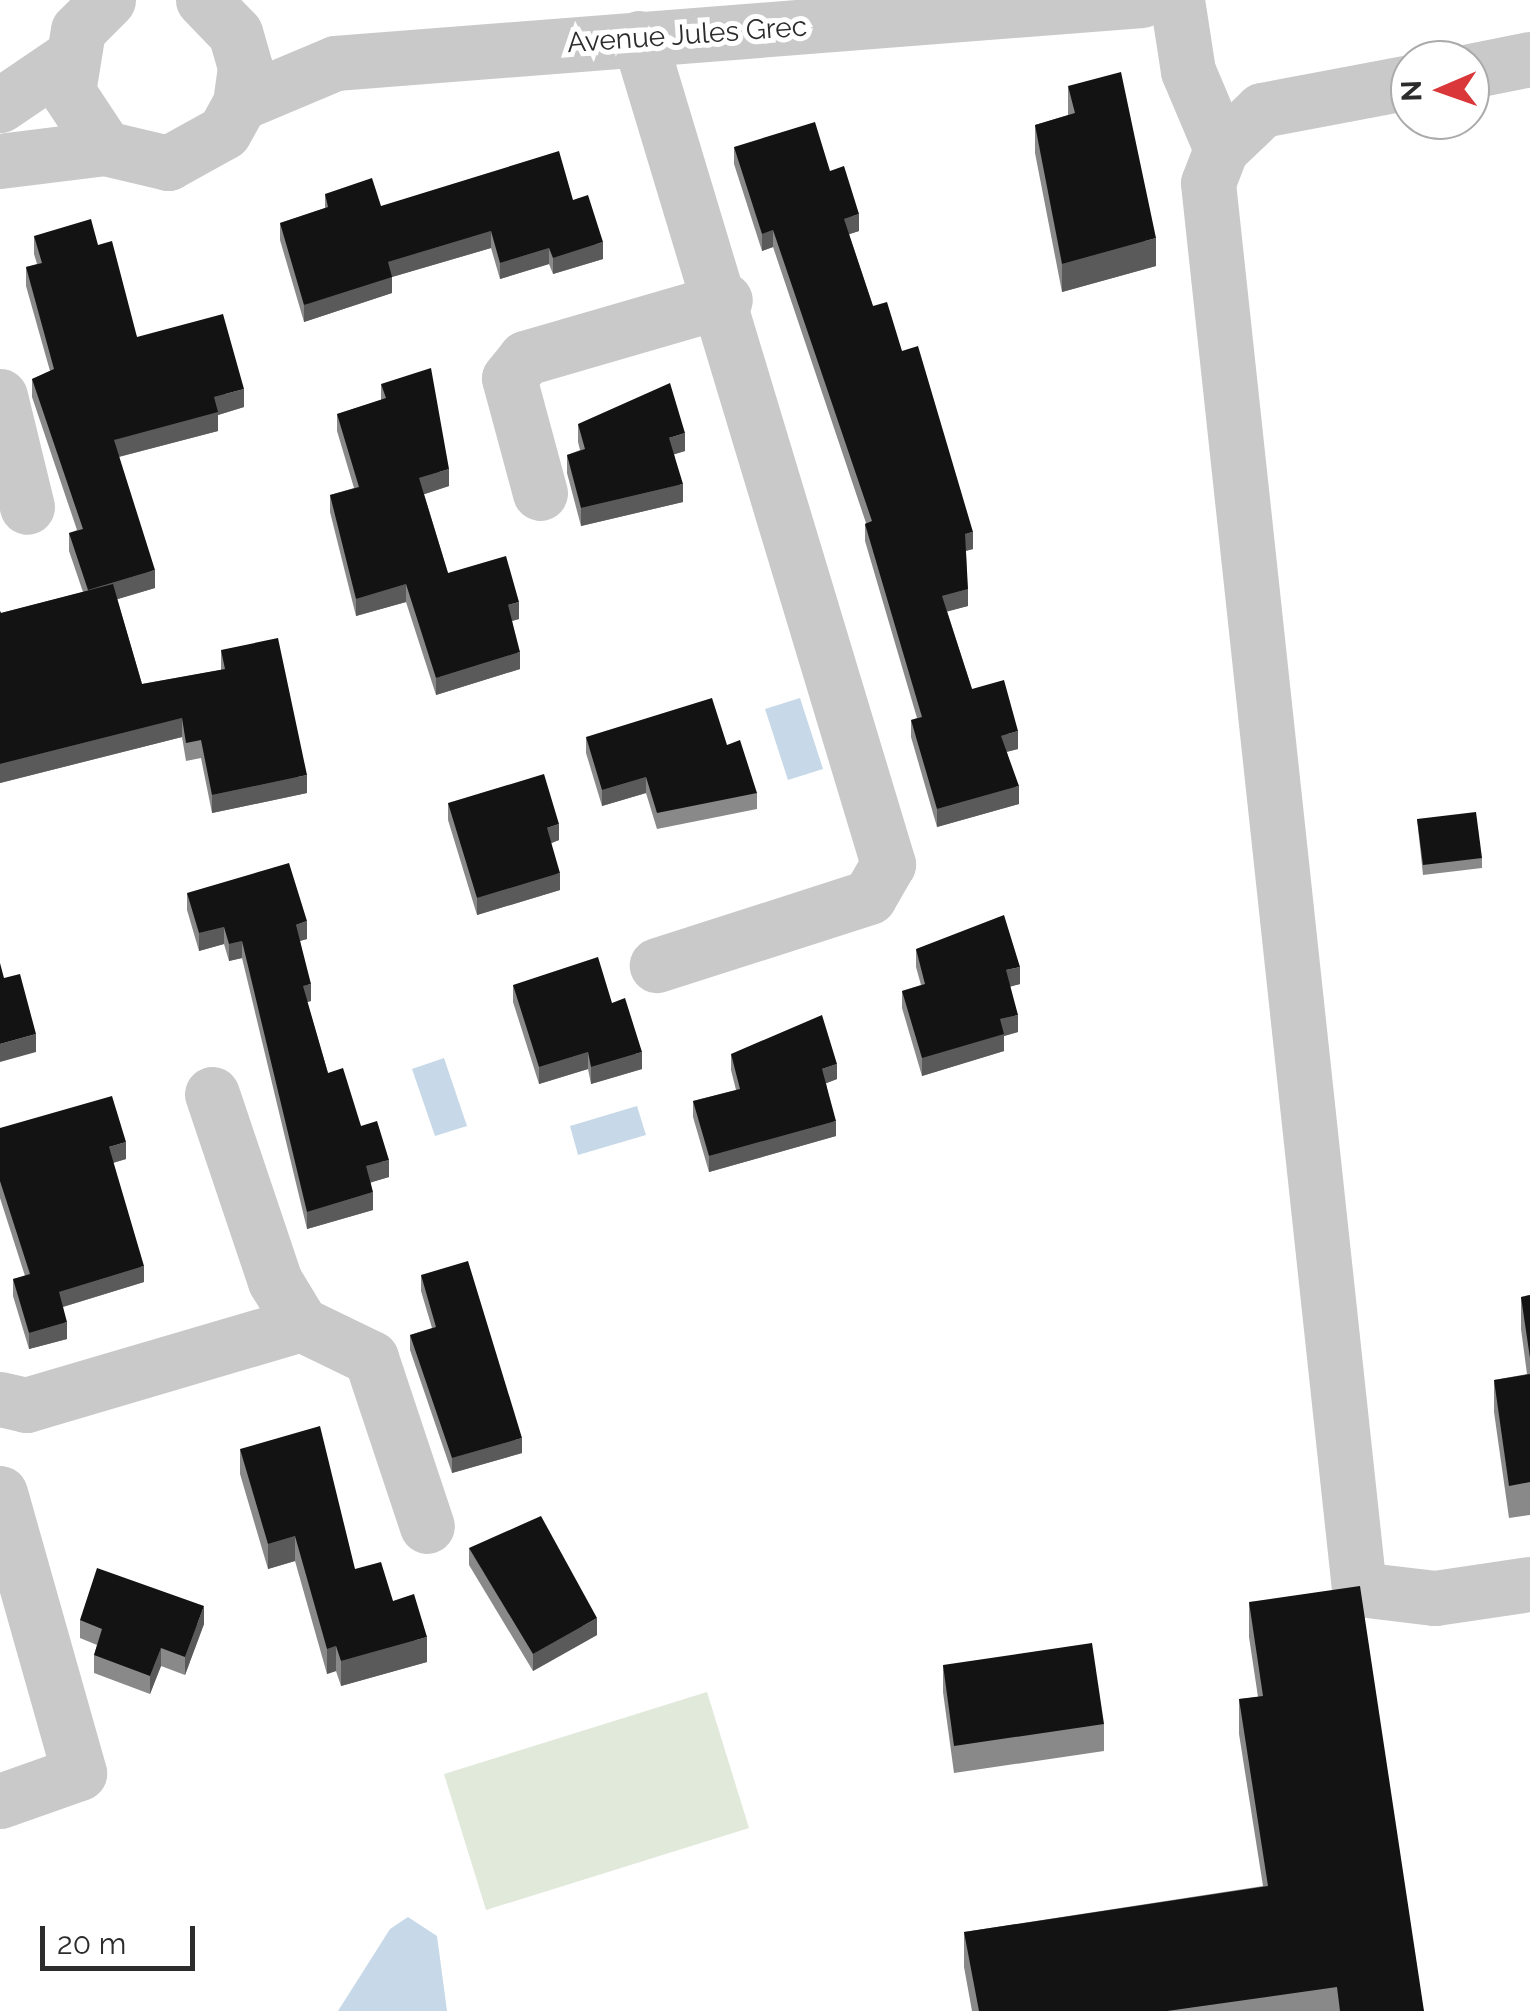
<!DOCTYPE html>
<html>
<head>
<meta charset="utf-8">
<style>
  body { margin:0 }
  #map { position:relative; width:1530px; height:2011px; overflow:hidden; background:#fff; font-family:Raleway,sans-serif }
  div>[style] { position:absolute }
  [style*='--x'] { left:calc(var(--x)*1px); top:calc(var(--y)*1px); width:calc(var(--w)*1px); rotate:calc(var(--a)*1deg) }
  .green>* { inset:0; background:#e1e9da }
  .water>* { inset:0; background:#c7d9e8 }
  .minor>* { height:55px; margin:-27.5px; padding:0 27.5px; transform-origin:27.5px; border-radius:27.5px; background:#c9c9c9 }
  .wall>* { inset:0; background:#898989 }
  .shaded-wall>* { inset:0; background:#5a5a5a }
  .building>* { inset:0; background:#131313 }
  span { translate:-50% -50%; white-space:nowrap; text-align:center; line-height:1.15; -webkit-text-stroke:10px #fff; paint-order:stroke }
  .street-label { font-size:28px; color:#2c2c2c }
  .north { position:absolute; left:1390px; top:40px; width:100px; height:100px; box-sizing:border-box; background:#fff; border:2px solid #ababab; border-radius:50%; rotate:268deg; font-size:28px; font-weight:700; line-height:40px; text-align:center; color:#2c2c2c }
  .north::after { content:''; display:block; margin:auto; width:35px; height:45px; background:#da373a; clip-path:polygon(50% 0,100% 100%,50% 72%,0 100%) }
  .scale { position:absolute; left:40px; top:1926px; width:155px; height:45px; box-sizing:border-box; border:5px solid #2c2c2c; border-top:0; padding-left:12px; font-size:30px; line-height:35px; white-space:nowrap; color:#2c2c2c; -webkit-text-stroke:8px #fff; paint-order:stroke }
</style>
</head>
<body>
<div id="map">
  <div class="green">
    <div style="clip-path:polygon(707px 1692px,749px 1828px,486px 1910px,444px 1774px)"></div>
  </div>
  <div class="water">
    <div style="clip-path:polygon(800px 698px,823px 769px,788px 780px,765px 709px)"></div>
    <div style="clip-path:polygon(444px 1058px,467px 1126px,435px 1136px,412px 1069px)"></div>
    <div style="clip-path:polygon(637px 1106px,646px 1135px,578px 1155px,570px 1126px)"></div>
    <div style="clip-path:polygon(408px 1917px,437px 1936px,447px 2011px,338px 2011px,390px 1929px)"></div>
  </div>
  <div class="minor">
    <div style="--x:108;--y:0;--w:42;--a:135"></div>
    <div style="--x:78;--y:30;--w:63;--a:99.2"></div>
    <div style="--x:68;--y:92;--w:67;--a:56.5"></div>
    <div style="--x:105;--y:148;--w:65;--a:13.4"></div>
    <div style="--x:168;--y:163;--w:64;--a:-29"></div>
    <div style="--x:224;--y:132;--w:33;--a:-61"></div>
    <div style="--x:240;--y:103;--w:36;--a:-82"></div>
    <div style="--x:245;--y:67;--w:35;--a:-106"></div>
    <div style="--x:235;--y:33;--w:46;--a:-134.1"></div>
    <div style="--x:1177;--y:0;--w:72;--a:81.2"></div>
    <div style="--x:1188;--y:71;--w:85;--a:67.1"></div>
    <div style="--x:639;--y:38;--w:863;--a:73.22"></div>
    <div style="--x:888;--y:864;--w:38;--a:120"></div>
    <div style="--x:869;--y:897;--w:223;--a:162.2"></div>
    <div style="--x:1470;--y:71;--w:61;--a:-11.3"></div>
    <div style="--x:1410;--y:82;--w:151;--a:169.3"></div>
    <div style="--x:1262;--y:110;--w:57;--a:136.4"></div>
    <div style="--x:1221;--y:149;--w:36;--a:111"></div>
    <div style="--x:1208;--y:183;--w:1414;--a:83.87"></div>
    <div style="--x:1359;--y:1589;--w:77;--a:6.8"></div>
    <div style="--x:1435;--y:1598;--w:96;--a:-8.4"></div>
    <div style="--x:240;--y:103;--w:103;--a:-22.8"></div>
    <div style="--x:335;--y:63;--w:809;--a:-4.46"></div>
    <div style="--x:0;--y:105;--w:82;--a:-34.1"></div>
    <div style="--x:0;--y:161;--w:106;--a:-7.1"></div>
    <div style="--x:0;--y:396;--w:114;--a:76.3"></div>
    <div style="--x:540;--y:493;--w:119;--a:-105.1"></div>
    <div style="--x:509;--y:378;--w:26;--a:-51"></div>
    <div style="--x:525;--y:358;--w:208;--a:-16.2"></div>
    <div style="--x:212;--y:1094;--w:197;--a:71.4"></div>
    <div style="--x:275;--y:1281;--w:50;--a:58.8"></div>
    <div style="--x:301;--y:1324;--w:78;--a:25.9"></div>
    <div style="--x:371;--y:1358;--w:177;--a:71.6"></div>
    <div style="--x:0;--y:1399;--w:27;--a:13"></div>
    <div style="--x:26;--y:1405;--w:287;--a:-16.4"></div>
    <div style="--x:0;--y:1493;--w:291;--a:74.2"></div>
    <div style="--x:79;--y:1773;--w:84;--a:160.5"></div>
  </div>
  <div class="wall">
    <div style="clip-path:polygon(1068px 86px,1156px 266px,1062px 292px,1035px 153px,1035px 125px,1068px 115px)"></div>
    <div style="clip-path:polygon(734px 147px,830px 171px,859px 231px,849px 234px,873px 306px,902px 351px,973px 549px,966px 551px,968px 606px,947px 611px,972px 689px,1018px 749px,1007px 752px,1019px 804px,937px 827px,911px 737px,911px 720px,917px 718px,865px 541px,865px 524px,866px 523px,773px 247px,762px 251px,734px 164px)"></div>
    <div style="clip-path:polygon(325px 194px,381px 206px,573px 200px,603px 259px,553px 274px,549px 264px,500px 279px,491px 248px,392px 277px,392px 293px,304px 322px,280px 240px,280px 223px,325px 208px)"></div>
    <div style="clip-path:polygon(34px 236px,98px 245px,137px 337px,244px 407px,218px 415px,218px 431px,119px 457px,155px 588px,117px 599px,142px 684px,221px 670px,221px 650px,307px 793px,212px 813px,201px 758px,186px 761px,182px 737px,0 783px,0 611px,1px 613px,83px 592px,69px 551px,69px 533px,77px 530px,32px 397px,32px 379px,50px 371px,26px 286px,26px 267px,37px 264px,34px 254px)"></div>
    <div style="clip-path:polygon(381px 384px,449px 486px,424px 494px,448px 573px,519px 619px,512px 621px,520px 669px,436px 695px,406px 602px,356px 616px,330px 512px,330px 495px,354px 488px,337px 431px,337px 414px,381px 400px)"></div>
    <div style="clip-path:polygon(578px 424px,685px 451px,674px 454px,683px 502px,581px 526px,567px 473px,567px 455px,580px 450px,578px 442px)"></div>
    <div style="clip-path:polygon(586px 737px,727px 745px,757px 793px,757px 809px,657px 829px,646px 793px,602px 806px,586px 753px)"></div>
    <div style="clip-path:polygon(448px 803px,559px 840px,551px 843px,560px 890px,477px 915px,448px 820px)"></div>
    <div style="clip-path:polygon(1417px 819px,1482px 858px,1482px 868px,1423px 875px)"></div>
    <div style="clip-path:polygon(187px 893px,307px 939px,300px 941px,311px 1001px,307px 1002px,328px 1073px,361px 1126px,389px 1177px,371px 1182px,373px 1210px,307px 1229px,242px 958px,229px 961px,224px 944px,199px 951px,187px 910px)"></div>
    <div style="clip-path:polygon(916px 949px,1020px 984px,1010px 986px,1018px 1032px,1004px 1036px,1004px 1051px,922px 1076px,902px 1008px,902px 991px,921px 985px,916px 967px)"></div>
    <div style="clip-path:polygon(513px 985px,612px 1003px,642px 1069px,591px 1084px,588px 1069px,539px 1084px,513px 1002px)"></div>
    <div style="clip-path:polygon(731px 1054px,837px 1079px,826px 1083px,836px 1136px,709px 1172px,693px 1117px,693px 1101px,736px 1090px,731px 1070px)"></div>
    <div style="clip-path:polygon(0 1128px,126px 1159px,113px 1163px,144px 1282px,63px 1307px,67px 1339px,29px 1349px,13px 1296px,13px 1279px,25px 1276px,0 1198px)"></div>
    <div style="clip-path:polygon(421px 1275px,522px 1453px,452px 1473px,410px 1350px,410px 1335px,432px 1328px,421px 1291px)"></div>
    <div style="clip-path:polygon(1530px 1295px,1530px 1515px,1509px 1518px,1494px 1412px,1494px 1380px,1527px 1374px,1521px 1329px,1521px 1297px)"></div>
    <div style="clip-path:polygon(240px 1449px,355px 1569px,393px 1601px,427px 1662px,341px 1686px,336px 1671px,327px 1674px,295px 1561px,268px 1569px,240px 1474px)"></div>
    <div style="clip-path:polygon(469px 1548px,597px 1635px,533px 1671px,469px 1565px)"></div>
    <div style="clip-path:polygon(1249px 1602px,1424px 2011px,972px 2011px,964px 1967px,964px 1932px,1263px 1886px,1239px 1734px,1239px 1699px,1258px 1697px,1249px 1637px)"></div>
    <div style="clip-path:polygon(80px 1620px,204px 1624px,185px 1675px,161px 1666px,150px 1694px,94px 1673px,94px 1655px,97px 1645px,80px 1638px)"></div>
    <div style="clip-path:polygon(943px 1665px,1104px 1724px,1104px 1751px,954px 1773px,943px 1692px)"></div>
  </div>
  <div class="shaded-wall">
    <div style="clip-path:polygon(859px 214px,859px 231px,844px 236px,844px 219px)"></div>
    <div style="clip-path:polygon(773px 230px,773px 247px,762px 251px,762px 234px)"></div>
    <div style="clip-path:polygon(491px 231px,491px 248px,392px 277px,392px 293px,304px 322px,304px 305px,388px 262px)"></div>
    <div style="clip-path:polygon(1156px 238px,1156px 266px,1062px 292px,1062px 264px)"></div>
    <div style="clip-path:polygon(603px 242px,603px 259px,553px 274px,553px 258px)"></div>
    <div style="clip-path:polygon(549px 248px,549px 264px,500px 279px,500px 263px)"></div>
    <div style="clip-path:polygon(244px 389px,244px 407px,218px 415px,218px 431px,114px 458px,114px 440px,214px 397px)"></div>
    <div style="clip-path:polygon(685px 433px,685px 451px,669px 456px,669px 438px)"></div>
    <div style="clip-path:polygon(449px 469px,449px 486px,419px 496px,419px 478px)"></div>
    <div style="clip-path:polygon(683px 484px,683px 502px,581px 526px,581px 508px)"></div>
    <div style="clip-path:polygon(973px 532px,973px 549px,965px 551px,965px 534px)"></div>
    <div style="clip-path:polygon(155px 570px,155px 588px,88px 608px,88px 590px)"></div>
    <div style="clip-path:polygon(406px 584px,406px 602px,356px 616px,356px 599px)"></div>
    <div style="clip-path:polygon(968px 589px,968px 606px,942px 613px,942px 596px)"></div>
    <div style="clip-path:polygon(519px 602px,519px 619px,508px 622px,508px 605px)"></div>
    <div style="clip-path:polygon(520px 652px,520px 669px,436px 695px,436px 678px)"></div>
    <div style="clip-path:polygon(182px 718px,182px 737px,0 783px,0 764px)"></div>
    <div style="clip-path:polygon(1018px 731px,1018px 749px,1001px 753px,1001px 736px)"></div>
    <div style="clip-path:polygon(307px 775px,307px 793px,212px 813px,212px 795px)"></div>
    <div style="clip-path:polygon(646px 777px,646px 793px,602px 806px,602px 790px)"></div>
    <div style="clip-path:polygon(1019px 786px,1019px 804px,937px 827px,937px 809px)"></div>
    <div style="clip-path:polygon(559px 824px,559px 840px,547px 845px,547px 828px)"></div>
    <div style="clip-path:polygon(560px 873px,560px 890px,477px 915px,477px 898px)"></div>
    <div style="clip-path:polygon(307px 921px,307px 939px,296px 942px,296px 925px)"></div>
    <div style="clip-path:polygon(224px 927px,224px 944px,199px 951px,199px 933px)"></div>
    <div style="clip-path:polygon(242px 941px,242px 958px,229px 961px,229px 944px)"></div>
    <div style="clip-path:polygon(1020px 967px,1020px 984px,1006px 988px,1006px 970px)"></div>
    <div style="clip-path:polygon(311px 984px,311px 1001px,303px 1003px,303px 986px)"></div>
    <div style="clip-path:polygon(1018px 1015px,1018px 1032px,1004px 1036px,1004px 1051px,922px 1076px,922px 1058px,1000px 1019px)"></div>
    <div style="clip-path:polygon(36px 1034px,36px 1052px,0 1062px,0 1044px)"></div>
    <div style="clip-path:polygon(588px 1052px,588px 1069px,539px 1084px,539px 1067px)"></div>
    <div style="clip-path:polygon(642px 1052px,642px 1069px,591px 1084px,591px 1067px)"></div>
    <div style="clip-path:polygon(837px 1064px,837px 1079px,822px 1085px,822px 1069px)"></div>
    <div style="clip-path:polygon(836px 1121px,836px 1136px,709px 1172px,709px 1156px)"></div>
    <div style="clip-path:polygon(126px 1142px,126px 1159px,109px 1164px,109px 1147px)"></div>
    <div style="clip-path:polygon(389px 1160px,389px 1177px,366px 1184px,366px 1166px)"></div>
    <div style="clip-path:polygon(373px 1192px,373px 1210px,307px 1229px,307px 1212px)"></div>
    <div style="clip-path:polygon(144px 1266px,144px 1282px,59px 1308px,59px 1292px)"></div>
    <div style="clip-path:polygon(67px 1322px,67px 1339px,29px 1349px,29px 1333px)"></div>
    <div style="clip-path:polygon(522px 1438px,522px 1453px,452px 1473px,452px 1458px)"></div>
    <div style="clip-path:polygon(295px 1536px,295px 1561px,268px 1569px,268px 1544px)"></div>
    <div style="clip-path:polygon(204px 1606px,204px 1624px,185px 1675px,185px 1657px)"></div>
    <div style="clip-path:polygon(597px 1618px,597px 1635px,533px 1671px,533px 1654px)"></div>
    <div style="clip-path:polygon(427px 1637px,427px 1662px,341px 1686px,341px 1661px)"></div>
    <div style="clip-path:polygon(336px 1646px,336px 1671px,327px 1674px,327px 1649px)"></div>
    <div style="clip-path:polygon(161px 1648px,161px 1666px,150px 1694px,150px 1676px)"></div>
  </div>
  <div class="building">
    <div style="clip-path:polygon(1121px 72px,1156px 238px,1062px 264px,1035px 125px,1075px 113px,1068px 86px)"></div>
    <div style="clip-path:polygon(815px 122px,830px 171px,844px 166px,859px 214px,844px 219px,873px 306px,887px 302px,902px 351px,918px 346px,973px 532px,965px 534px,968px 589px,942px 596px,972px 689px,1004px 680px,1018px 731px,1001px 736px,1019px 786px,937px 809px,911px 720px,922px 717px,865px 524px,872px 521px,773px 230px,762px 234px,734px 147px)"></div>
    <div style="clip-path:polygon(559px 151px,573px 200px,588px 195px,603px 242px,553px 258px,549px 248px,500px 263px,491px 231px,388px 262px,392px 277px,304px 305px,280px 223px,328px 207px,325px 194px,372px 178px,381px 206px)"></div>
    <div style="clip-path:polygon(91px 219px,98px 245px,112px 241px,137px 337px,223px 314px,244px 389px,214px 397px,218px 412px,114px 440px,155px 570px,88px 590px,69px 533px,83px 529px,32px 379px,54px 369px,26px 267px,42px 263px,34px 236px)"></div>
    <div style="clip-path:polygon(431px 368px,449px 469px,419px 478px,448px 573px,506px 556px,519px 602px,508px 605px,520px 652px,436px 678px,406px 584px,356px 599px,330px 495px,359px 487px,337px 414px,386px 398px,381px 384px)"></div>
    <div style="clip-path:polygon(670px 383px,685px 433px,669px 438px,683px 484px,581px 508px,567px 455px,585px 449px,578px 424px)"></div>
    <div style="clip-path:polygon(113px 584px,142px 684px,225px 669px,221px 650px,278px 638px,307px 775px,212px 795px,201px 740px,186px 743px,182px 718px,0 764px,0 611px,1px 613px)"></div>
    <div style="clip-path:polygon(712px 698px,727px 745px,740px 740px,757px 793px,657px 813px,646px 777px,602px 790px,586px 737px)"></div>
    <div style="clip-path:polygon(544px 774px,559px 824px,547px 828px,560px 873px,477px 898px,448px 803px)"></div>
    <div style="clip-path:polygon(1476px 812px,1482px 858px,1423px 865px,1417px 819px)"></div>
    <div style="clip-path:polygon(289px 863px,307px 921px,296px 925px,311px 984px,303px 986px,328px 1073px,343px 1068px,361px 1126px,377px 1121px,389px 1160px,366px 1166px,373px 1192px,307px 1212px,242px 941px,229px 944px,224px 927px,199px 933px,187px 893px)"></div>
    <div style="clip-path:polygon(1004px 915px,1020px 967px,1006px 970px,1018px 1015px,1000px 1019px,1004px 1034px,922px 1058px,902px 991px,925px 984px,916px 949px)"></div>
    <div style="clip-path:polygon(598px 957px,612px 1003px,625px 998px,642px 1052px,591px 1067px,588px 1052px,539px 1067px,513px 985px)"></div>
    <div style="clip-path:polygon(0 963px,4px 978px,20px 974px,36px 1034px,0 1044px)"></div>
    <div style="clip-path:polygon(822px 1015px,837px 1064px,822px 1069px,836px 1121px,709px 1156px,693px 1101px,740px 1089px,731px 1054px)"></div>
    <div style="clip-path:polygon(112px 1096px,126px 1142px,109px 1147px,144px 1266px,59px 1292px,67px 1322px,29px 1333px,13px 1279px,30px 1274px,0 1181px,0 1128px)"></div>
    <div style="clip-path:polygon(468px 1261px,522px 1438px,452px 1458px,410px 1335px,436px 1327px,421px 1275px)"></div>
    <div style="clip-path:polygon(1530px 1295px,1530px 1358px,1521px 1297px)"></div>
    <div style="clip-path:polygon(1530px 1374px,1530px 1482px,1509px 1486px,1494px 1380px)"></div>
    <div style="clip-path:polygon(320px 1426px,355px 1569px,381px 1562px,393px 1601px,414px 1594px,427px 1637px,341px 1661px,336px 1646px,327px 1649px,295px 1536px,268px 1544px,240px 1449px)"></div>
    <div style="clip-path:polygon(541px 1516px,597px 1618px,533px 1654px,469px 1548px)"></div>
    <div style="clip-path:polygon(97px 1568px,204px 1606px,185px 1657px,161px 1648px,150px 1676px,94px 1655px,102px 1629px,80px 1620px)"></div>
    <div style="clip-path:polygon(1360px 1586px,1424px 2011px,1340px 2011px,1337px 1987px,1167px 2011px,979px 2011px,964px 1932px,1268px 1886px,1239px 1699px,1263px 1696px,1249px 1602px)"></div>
    <div style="clip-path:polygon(1092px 1643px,1104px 1724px,954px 1746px,943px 1665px)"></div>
  </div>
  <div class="street-label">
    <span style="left:687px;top:35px;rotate:-4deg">Avenue Jules Grec</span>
  </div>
  <div class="north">N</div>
  <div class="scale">20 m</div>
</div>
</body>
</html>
